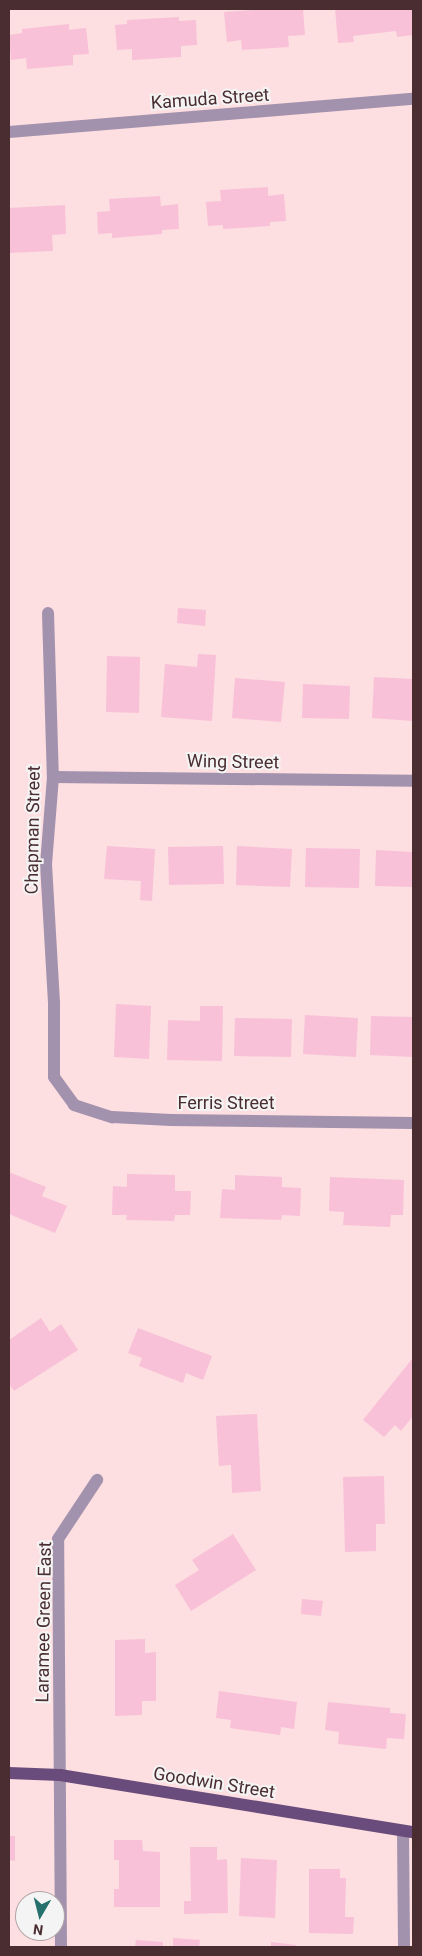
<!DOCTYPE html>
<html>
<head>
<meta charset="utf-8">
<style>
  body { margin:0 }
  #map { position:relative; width:422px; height:1956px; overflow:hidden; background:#fddee1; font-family:Roboto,sans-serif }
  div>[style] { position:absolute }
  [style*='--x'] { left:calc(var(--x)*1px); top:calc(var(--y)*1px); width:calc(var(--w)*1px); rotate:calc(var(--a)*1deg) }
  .building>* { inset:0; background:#f8c1d8 }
  .minor>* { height:12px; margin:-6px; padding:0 6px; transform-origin:6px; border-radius:6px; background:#a292ad }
  .major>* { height:12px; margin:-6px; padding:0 6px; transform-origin:6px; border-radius:6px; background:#694c7b }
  span { translate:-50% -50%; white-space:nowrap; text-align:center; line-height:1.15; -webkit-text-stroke:4px #f4f4f4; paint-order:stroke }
  .street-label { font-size:18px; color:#4a2d31 }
  .frame { position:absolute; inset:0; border:10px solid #4a2d31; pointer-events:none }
  .north { position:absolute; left:15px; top:1891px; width:50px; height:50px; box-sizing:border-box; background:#f4f4f4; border:1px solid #b0a4a6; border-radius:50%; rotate:188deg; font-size:14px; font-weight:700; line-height:20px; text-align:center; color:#4a2d31 }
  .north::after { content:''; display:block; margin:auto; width:18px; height:22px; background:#26706e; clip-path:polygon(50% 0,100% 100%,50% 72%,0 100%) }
</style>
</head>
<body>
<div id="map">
  <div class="building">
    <div style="clip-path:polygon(269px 9px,303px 9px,305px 35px,288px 36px,289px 47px,242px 50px,241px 40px,227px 42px,224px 12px)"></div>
    <div style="clip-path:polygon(335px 9px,412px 9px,413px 35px,397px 37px,396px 31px,353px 36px,354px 42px,338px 43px)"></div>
    <div style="clip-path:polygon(179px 17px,179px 21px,196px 20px,197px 45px,181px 46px,181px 57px,132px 60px,132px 49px,117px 50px,115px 25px,127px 24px,127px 20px)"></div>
    <div style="clip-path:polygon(69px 24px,69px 30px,86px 28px,89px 54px,73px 55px,73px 65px,27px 69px,26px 58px,11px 60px,9px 35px,22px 33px,22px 29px)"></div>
    <div style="clip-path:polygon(268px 187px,268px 196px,284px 194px,286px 221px,270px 222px,270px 226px,223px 229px,223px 225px,208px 226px,206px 202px,221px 201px,220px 190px)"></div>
    <div style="clip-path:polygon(160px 196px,161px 206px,178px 204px,179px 229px,162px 230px,162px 234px,112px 238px,112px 233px,98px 234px,97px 212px,110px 211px,109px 199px)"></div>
    <div style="clip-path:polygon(65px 205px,66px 234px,52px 235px,53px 251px,9px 253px,9px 208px)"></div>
    <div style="clip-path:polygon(178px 608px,206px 610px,205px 626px,177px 623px)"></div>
    <div style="clip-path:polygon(198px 654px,216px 655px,212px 721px,161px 717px,165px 664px,197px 667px)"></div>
    <div style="clip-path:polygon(107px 656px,140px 657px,139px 713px,106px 712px)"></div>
    <div style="clip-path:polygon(374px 677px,413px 679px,413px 721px,372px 718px)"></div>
    <div style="clip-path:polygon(235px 678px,285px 682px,281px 722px,232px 718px)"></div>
    <div style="clip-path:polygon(303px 684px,350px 686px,349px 719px,302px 718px)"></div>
    <div style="clip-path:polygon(107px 846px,155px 849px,152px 901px,140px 900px,141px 881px,104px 879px)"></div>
    <div style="clip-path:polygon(223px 846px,224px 884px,169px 885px,168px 847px)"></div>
    <div style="clip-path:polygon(237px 846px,292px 849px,290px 887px,236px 885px)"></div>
    <div style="clip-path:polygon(306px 848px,360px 849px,359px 888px,305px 887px)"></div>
    <div style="clip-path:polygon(376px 850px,413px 852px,413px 887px,375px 886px)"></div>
    <div style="clip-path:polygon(116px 1004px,151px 1006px,149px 1059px,114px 1057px)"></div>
    <div style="clip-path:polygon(200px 1006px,223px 1006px,222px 1061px,167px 1060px,168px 1020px,200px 1021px)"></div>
    <div style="clip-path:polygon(305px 1015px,358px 1018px,356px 1057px,303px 1054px)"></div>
    <div style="clip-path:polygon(371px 1016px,413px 1017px,413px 1057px,370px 1055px)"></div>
    <div style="clip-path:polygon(235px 1018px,292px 1019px,291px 1057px,234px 1056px)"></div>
    <div style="clip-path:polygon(9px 1172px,46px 1187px,42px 1196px,67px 1206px,55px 1233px,9px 1214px)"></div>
    <div style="clip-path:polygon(127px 1174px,175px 1175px,175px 1191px,191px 1191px,190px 1215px,175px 1215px,174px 1221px,126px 1220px,127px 1215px,112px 1215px,113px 1186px,127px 1187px)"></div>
    <div style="clip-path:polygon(235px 1175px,282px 1177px,282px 1187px,301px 1188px,300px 1216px,282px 1215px,281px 1220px,220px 1218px,222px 1189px,235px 1190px)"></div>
    <div style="clip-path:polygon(330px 1177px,404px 1180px,403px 1215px,391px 1215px,390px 1227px,343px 1225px,344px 1212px,329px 1211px)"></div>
    <div style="clip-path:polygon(41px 1318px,50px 1332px,61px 1324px,78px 1350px,14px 1391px,9px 1384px,9px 1340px)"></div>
    <div style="clip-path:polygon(138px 1328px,212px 1356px,203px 1380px,186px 1373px,183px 1383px,139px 1366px,142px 1358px,128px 1353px)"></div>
    <div style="clip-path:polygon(412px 1359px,413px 1416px,401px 1431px,395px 1425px,384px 1437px,363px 1420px)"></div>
    <div style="clip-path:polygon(257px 1414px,261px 1491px,232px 1493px,231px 1465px,219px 1466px,216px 1416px)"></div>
    <div style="clip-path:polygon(384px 1476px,385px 1524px,376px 1524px,376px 1551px,345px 1552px,343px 1477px)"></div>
    <div style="clip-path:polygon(233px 1534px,256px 1570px,191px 1611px,175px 1585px,199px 1570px,192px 1560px)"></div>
    <div style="clip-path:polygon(302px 1599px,323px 1601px,321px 1616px,301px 1614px)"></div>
    <div style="clip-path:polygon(145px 1639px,145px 1653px,156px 1652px,156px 1701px,142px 1701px,142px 1715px,115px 1716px,115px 1640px)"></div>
    <div style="clip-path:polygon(219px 1691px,297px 1702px,294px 1729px,281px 1727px,280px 1735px,230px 1728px,231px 1720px,216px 1718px)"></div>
    <div style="clip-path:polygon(328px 1702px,390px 1708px,390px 1713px,406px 1714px,404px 1739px,387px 1738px,386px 1749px,338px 1744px,339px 1732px,325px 1730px)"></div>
    <div style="clip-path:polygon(9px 1836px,15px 1836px,15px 1861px,9px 1860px)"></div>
    <div style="clip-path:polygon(114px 1840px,142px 1840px,143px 1851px,160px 1852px,160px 1907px,114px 1907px,114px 1889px,119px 1889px,119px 1860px,114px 1860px)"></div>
    <div style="clip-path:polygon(190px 1847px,217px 1847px,217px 1860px,227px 1859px,228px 1913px,184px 1914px,184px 1901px,191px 1901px)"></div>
    <div style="clip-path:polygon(241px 1858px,277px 1860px,275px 1918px,239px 1916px)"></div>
    <div style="clip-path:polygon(309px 1869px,340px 1869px,340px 1878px,346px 1878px,345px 1917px,354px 1917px,353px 1934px,309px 1933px)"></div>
    <div style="clip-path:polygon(173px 1938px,200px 1940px,199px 1947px,173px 1947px)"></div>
    <div style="clip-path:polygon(136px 1940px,163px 1942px,163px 1947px,135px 1947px)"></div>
    <div style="clip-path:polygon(271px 1942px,296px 1945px,296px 1947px,271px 1947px)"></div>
  </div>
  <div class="minor">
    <div style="--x:9;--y:132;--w:405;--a:-4.7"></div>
    <div style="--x:48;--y:613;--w:164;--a:88.3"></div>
    <div style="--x:53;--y:777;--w:87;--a:94.6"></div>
    <div style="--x:46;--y:864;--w:139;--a:86.7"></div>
    <div style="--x:54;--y:1003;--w:74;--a:90"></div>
    <div style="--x:54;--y:1077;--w:34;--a:54"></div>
    <div style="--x:74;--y:1105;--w:40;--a:18"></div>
    <div style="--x:112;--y:1117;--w:59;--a:2.9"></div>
    <div style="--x:171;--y:1120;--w:242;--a:0.7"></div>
    <div style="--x:53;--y:777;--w:360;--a:0.6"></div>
    <div style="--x:403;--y:1831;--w:116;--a:89.5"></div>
    <div style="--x:61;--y:1947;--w:408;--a:-90.4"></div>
    <div style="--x:58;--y:1539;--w:71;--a:-56.5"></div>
  </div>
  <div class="major">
    <div style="--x:9;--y:1773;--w:51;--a:2.2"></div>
    <div style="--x:60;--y:1775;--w:358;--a:9.2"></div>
  </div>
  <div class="street-label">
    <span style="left:210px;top:99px;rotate:-4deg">Kamuda Street</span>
    <span style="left:233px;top:762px;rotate:1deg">Wing Street</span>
    <span style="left:33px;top:830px;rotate:-89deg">Chapman Street</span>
    <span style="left:226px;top:1103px">Ferris Street</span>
    <span style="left:44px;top:1622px;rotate:-89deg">Laramee Green East</span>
    <span style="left:214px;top:1783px;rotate:9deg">Goodwin Street</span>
  </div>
  <div class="frame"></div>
  <div class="north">N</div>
</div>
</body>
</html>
